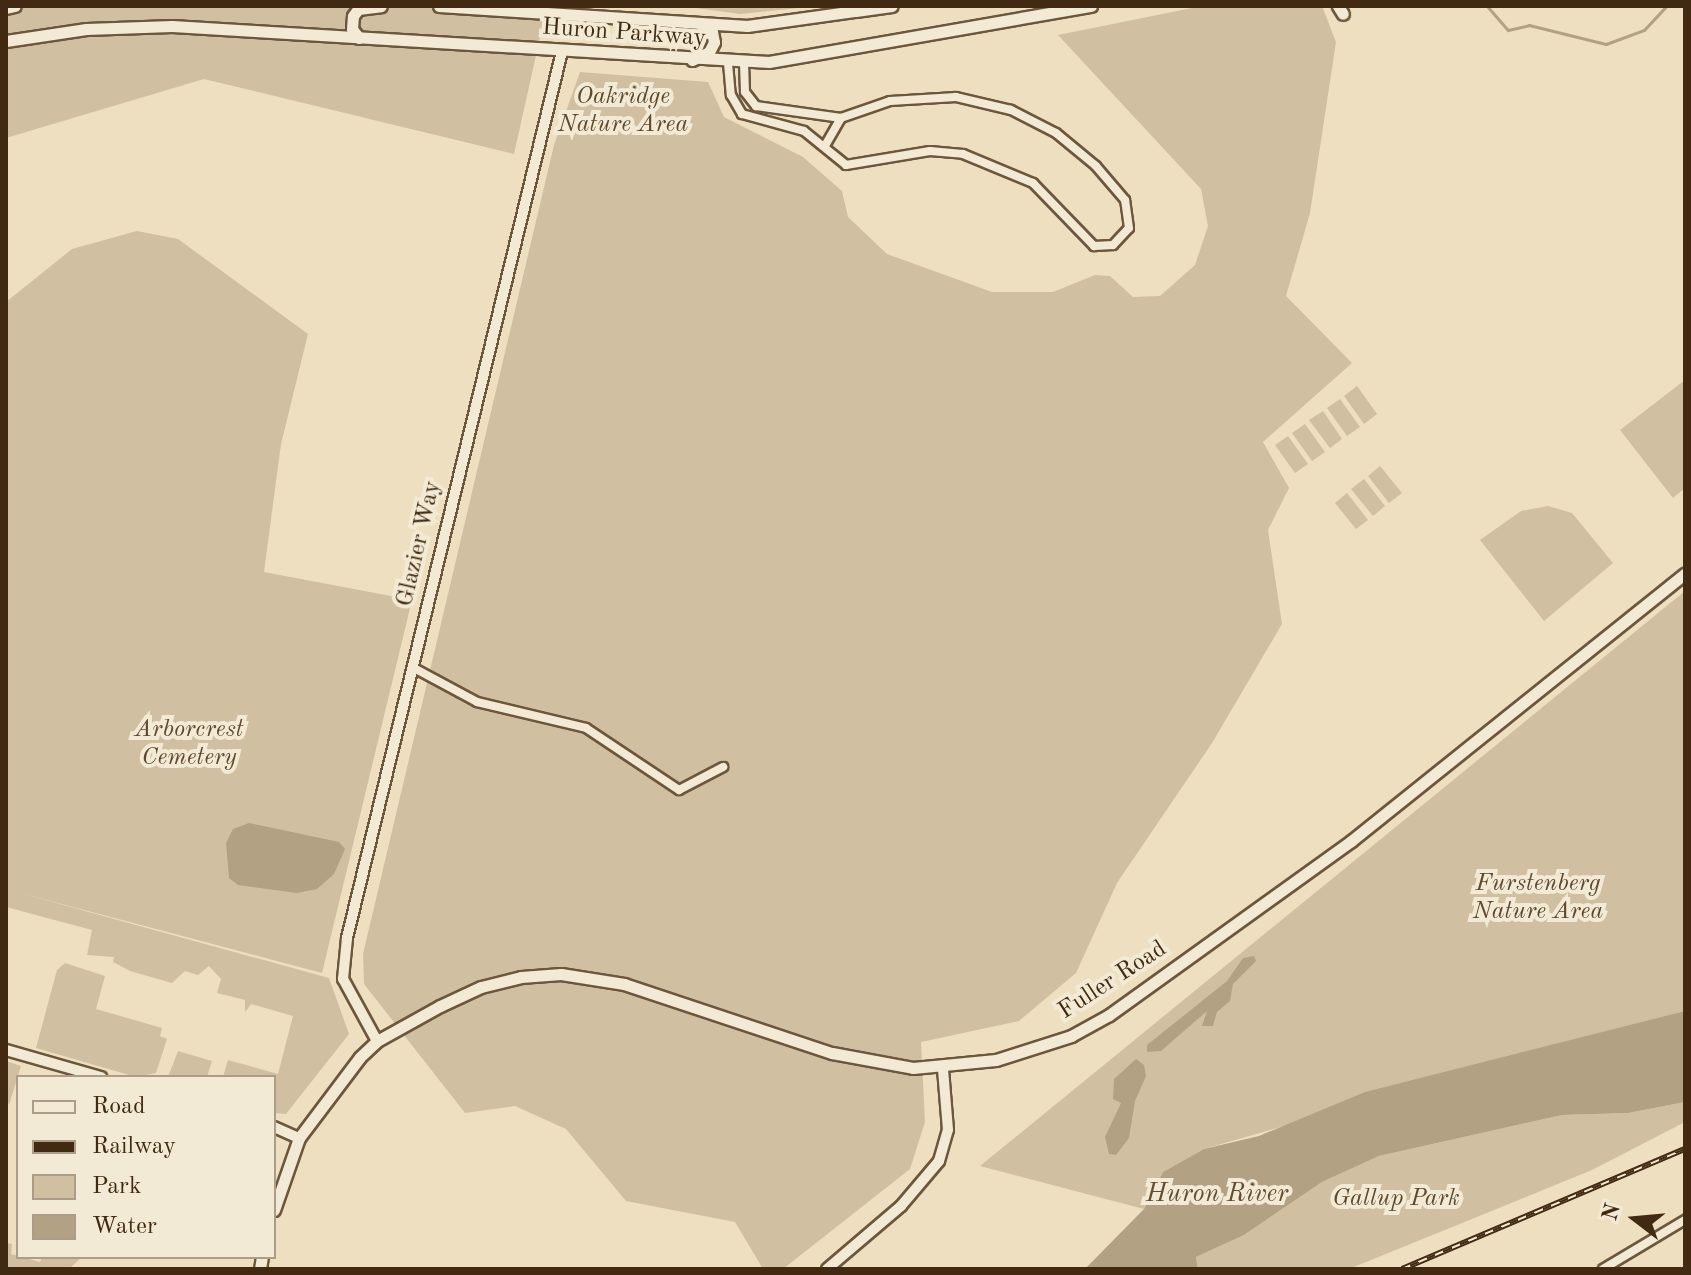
<!DOCTYPE html>
<html>
<head>
<meta charset="utf-8">
<style>
  body { margin:0 }
  #map { position:relative; width:1691px; height:1275px; overflow:hidden; background:#eddfbf; font-family:"Old Standard TT",serif }
  div>[style] { position:absolute }
  [style*='--x'] { left:calc(var(--x)*1px); top:calc(var(--y)*1px); width:calc(var(--w)*1px); rotate:calc(var(--a)*1deg) }
  .green>* { inset:0; background:#d0c0a1 }
  .water>* { inset:0; background:#b3a184 }
  .stream>* { height:3px; margin:-1.5px; padding:0 1.5px; transform-origin:1.5px; border-radius:1.5px; background:#b3a184 }
  .roads { filter:drop-shadow(2px 0 #6c573c) drop-shadow(-2px 0 #6c573c) drop-shadow(0 2px #6c573c) drop-shadow(0 -2px #6c573c) }
  .minor>* { height:8px; margin:-4px; padding:0 4px; transform-origin:4px; border-radius:4px; background:#f3ead5 }
  .tertiary>* { height:10px; margin:-5px; padding:0 5px; transform-origin:5px; border-radius:5px; background:#f3ead5 }
  .secondary>* { height:11px; margin:-5.5px; padding:0 5.5px; transform-origin:5.5px; border-radius:5.5px; background:#f3ead5 }
  .rail>* { height:6px; margin-top:-3px; transform-origin:0; background:repeating-linear-gradient(90deg,#f3ead5 0 9px,#412a11 0 18px); box-sizing:border-box; border-block:2px solid #412a11 }
  span { translate:-50% -50%; white-space:nowrap; text-align:center; line-height:1.15; -webkit-text-stroke:8px #f3ead5; paint-order:stroke }
  .street-label { font-size:24px; color:#412a11 }
  .park-label { font-size:24px; color:#5e482e; font-style:italic }
  .water-label { font-size:26px; color:#634e34; font-style:italic }
  .frame { position:absolute; inset:0; border:8px solid #412a11; pointer-events:none }
  .legend { position:absolute; left:16px; top:1075px; width:260px; height:184px; box-sizing:border-box; background:#f3ead5; border:2px solid #ac9d87; margin:0; padding:10px 14px; list-style:none; font-size:24px; color:#412a11 }
  .legend li { display:flex; align-items:center; gap:16px; height:40px }
  .legend b { width:40px; border:2px solid #ac9d87 }
  .north { position:absolute; left:1595px; top:1179px; width:80px; height:80px; -webkit-text-stroke:6px #f3ead5; paint-order:stroke; rotate:286deg; font-size:22px; font-weight:700; line-height:32px; text-align:center; color:#412a11 }
  .north::after { content:''; display:block; margin:auto; width:28px; height:36px; background:#412a11; clip-path:polygon(50% 0,100% 100%,50% 72%,0 100%) }
</style>
</head>
<body>
<div id="map">
  <div class="green">
    <div style="clip-path:polygon(6px 6px,547px 6px,514px 154px,204px 79px,6px 138px)"></div>
    <div style="clip-path:polygon(681px 6px,818px 6px,740px 14px)"></div>
    <div style="clip-path:polygon(1202px 6px,1322px 6px,1336px 42px,1310px 213px,1286px 296px,1352px 363px,1263px 442px,1289px 488px,1268px 530px,1282px 624px,1212px 743px,1117px 883px,1076px 973px,1019px 1021px,921px 1042px,925px 1122px,910px 1169px,783px 1269px,763px 1269px,735px 1222px,626px 1201px,566px 1129px,515px 1106px,465px 1113px,364px 984px,363px 954px,554px 145px,580px 72px,708px 82px,724px 117px,803px 157px,842px 191px,848px 217px,887px 254px,992px 292px,1053px 292px,1095px 275px,1110px 276px,1133px 297px,1160px 296px,1195px 265px,1208px 226px,1201px 189px,1058px 35px)"></div>
    <div style="clip-path:polygon(137px 231px,178px 239px,308px 334px,281px 444px,264px 572px,412px 600px,322px 973px,20px 893px,329px 978px,349px 1034px,286px 1114px,274px 1113px,274px 1077px,223px 1077px,228px 1060px,278px 1074px,293px 1016px,251px 1004px,245px 1012px,245px 1000px,217px 993px,221px 979px,209px 966px,198px 975px,185px 971px,172px 983px,130px 971px,113px 962px,114px 957px,87px 955px,92px 930px,6px 907px,6px 302px,72px 249px)"></div>
    <div style="clip-path:polygon(1685px 380px,1685px 488px,1673px 498px,1620px 430px)"></div>
    <div style="clip-path:polygon(1357px 386px,1377px 414px,1364px 424px,1344px 396px)"></div>
    <div style="clip-path:polygon(1340px 399px,1360px 427px,1347px 436px,1327px 408px)"></div>
    <div style="clip-path:polygon(1323px 411px,1342px 439px,1330px 448px,1309px 420px)"></div>
    <div style="clip-path:polygon(1305px 424px,1325px 452px,1312px 461px,1292px 433px)"></div>
    <div style="clip-path:polygon(1288px 436px,1308px 464px,1295px 473px,1275px 445px)"></div>
    <div style="clip-path:polygon(1380px 466px,1402px 493px,1389px 503px,1368px 476px)"></div>
    <div style="clip-path:polygon(1364px 479px,1385px 506px,1373px 516px,1351px 489px)"></div>
    <div style="clip-path:polygon(1347px 493px,1368px 520px,1356px 529px,1335px 503px)"></div>
    <div style="clip-path:polygon(1548px 506px,1572px 513px,1613px 563px,1544px 621px,1480px 540px,1521px 511px)"></div>
    <div style="clip-path:polygon(1685px 591px,1685px 1011px,1204px 1149px,1163px 1172px,1144px 1209px,980px 1166px)"></div>
    <div style="clip-path:polygon(65px 963px,105px 976px,96px 1009px,162px 1028px,160px 1036px,167px 1039px,156px 1073px,136px 1077px,36px 1048px,57px 970px)"></div>
    <div style="clip-path:polygon(178px 1051px,212px 1061px,207px 1077px,168px 1077px)"></div>
    <div style="clip-path:polygon(6px 1061px,21px 1066px,9px 1105px,6px 1095px)"></div>
    <div style="clip-path:polygon(1685px 1102px,1685px 1122px,1592px 1170px,1349px 1269px,1198px 1269px,1196px 1257px,1244px 1235px,1322px 1182px,1379px 1156px,1562px 1115px,1628px 1113px)"></div>
    <div style="clip-path:polygon(6px 1243px,12px 1244px,11px 1254px,40px 1262px,42px 1257px,82px 1257px,69px 1269px,6px 1269px)"></div>
  </div>
  <div class="water">
    <div style="clip-path:polygon(249px 823px,339px 842px,345px 849px,334px 874px,317px 889px,297px 893px,238px 885px,229px 878px,226px 843px,233px 829px)"></div>
    <div style="clip-path:polygon(1254px 956px,1256px 961px,1233px 984px,1230px 1001px,1217px 1012px,1213px 1026px,1202px 1026px,1207px 1011px,1161px 1051px,1147px 1052px,1147px 1045px,1227px 981px,1243px 958px)"></div>
    <div style="clip-path:polygon(1685px 1011px,1685px 1102px,1628px 1113px,1562px 1115px,1379px 1156px,1322px 1182px,1244px 1235px,1196px 1257px,1198px 1269px,1085px 1269px,1144px 1209px,1163px 1172px,1204px 1149px,1259px 1136px,1365px 1092px)"></div>
    <div style="clip-path:polygon(1136px 1059px,1144px 1065px,1146px 1076px,1135px 1101px,1129px 1138px,1116px 1155px,1109px 1154px,1105px 1137px,1121px 1103px,1113px 1099px,1114px 1079px)"></div>
  </div>
  <div class="stream">
    <div style="--x:1487;--y:6;--w:32;--a:49"></div>
    <div style="--x:1508;--y:30;--w:22;--a:-13"></div>
    <div style="--x:1529;--y:25;--w:79;--a:13.9"></div>
    <div style="--x:1606;--y:44;--w:40;--a:-20.2"></div>
    <div style="--x:1644;--y:30;--w:33;--a:-47"></div>
  </div>
  <div class="roads">
    <div class="minor">
      <div style="--x:728;--y:63;--w:32;--a:85"></div>
      <div style="--x:731;--y:95;--w:22;--a:60"></div>
      <div style="--x:742;--y:114;--w:64;--a:15.3"></div>
      <div style="--x:804;--y:131;--w:54;--a:39"></div>
      <div style="--x:846;--y:165;--w:85;--a:-9.5"></div>
      <div style="--x:930;--y:151;--w:33;--a:5"></div>
      <div style="--x:963;--y:154;--w:76;--a:22.5"></div>
      <div style="--x:1033;--y:183;--w:88;--a:45.9"></div>
      <div style="--x:1094;--y:246;--w:19;--a:-3"></div>
      <div style="--x:1113;--y:245;--w:23;--a:-47"></div>
      <div style="--x:1129;--y:228;--w:28;--a:-98"></div>
      <div style="--x:1125;--y:200;--w:45;--a:-130.5"></div>
      <div style="--x:1096;--y:166;--w:52;--a:-140.5"></div>
      <div style="--x:1056;--y:133;--w:51;--a:-152.9"></div>
      <div style="--x:1011;--y:110;--w:57;--a:-166.7"></div>
      <div style="--x:956;--y:97;--w:66;--a:176.5"></div>
      <div style="--x:890;--y:101;--w:52;--a:160.9"></div>
      <div style="--x:841;--y:118;--w:30;--a:120"></div>
      <div style="--x:744;--y:63;--w:29;--a:88"></div>
      <div style="--x:745;--y:92;--w:18;--a:52"></div>
      <div style="--x:756;--y:106;--w:86;--a:8"></div>
      <div style="--x:412;--y:667;--w:74;--a:28.3"></div>
      <div style="--x:477;--y:702;--w:112;--a:13.4"></div>
      <div style="--x:586;--y:728;--w:112;--a:33.7"></div>
      <div style="--x:679;--y:790;--w:50;--a:-27.6"></div>
      <div style="--x:1603;--y:1269;--w:96;--a:-30.9"></div>
    </div>
    <div class="tertiary">
      <div style="--x:377;--y:1041;--w:71;--a:-118.7"></div>
      <div style="--x:343;--y:979;--w:41;--a:-84.4"></div>
      <div style="--x:347;--y:938;--w:913;--a:-76.37"></div>
      <div style="--x:6;--y:1050;--w:99;--a:15.9"></div>
      <div style="--x:274;--y:1127;--w:27;--a:24"></div>
      <div style="--x:827;--y:1269;--w:97;--a:-40.4"></div>
      <div style="--x:901;--y:1206;--w:59;--a:-49.8"></div>
      <div style="--x:939;--y:1161;--w:32;--a:-74"></div>
      <div style="--x:948;--y:1130;--w:61;--a:-94.7"></div>
    </div>
    <div class="secondary">
      <div style="--x:439;--y:6;--w:309;--a:3.7"></div>
      <div style="--x:747;--y:26;--w:146;--a:-7.9"></div>
      <div style="--x:1338;--y:6;--w:9;--a:58"></div>
      <div style="--x:6;--y:8;--w:9;--a:-13"></div>
      <div style="--x:359;--y:38;--w:11;--a:-128"></div>
      <div style="--x:352;--y:29;--w:13;--a:-86"></div>
      <div style="--x:353;--y:16;--w:9;--a:-54"></div>
      <div style="--x:358;--y:9;--w:23;--a:-7"></div>
      <div style="--x:6;--y:41;--w:81;--a:-8.5"></div>
      <div style="--x:86;--y:29;--w:86;--a:-2"></div>
      <div style="--x:172;--y:26;--w:598;--a:3.45"></div>
      <div style="--x:769;--y:62;--w:327;--a:-9.9"></div>
      <div style="--x:692;--y:60;--w:19;--a:-25"></div>
      <div style="--x:709;--y:52;--w:11;--a:-63"></div>
      <div style="--x:714;--y:42;--w:10;--a:-101"></div>
      <div style="--x:712;--y:32;--w:14;--a:-146"></div>
      <div style="--x:274;--y:1210;--w:76;--a:-70.9"></div>
      <div style="--x:299;--y:1138;--w:101;--a:-53"></div>
      <div style="--x:360;--y:1057;--w:23;--a:-43"></div>
      <div style="--x:377;--y:1041;--w:72;--a:-29.1"></div>
      <div style="--x:440;--y:1006;--w:45;--a:-24.9"></div>
      <div style="--x:481;--y:987;--w:41;--a:-14"></div>
      <div style="--x:521;--y:977;--w:40;--a:-4.3"></div>
      <div style="--x:561;--y:974;--w:64;--a:9"></div>
      <div style="--x:624;--y:984;--w:219;--a:18.4"></div>
      <div style="--x:832;--y:1053;--w:82;--a:10.5"></div>
      <div style="--x:913;--y:1068;--w:83;--a:-5.5"></div>
      <div style="--x:996;--y:1060;--w:79;--a:-17.7"></div>
      <div style="--x:1071;--y:1036;--w:43;--a:-28.9"></div>
      <div style="--x:1109;--y:1015;--w:298;--a:-35.7"></div>
      <div style="--x:1351;--y:841;--w:428;--a:-38.7"></div>
      <div style="--x:260;--y:1269;--w:12;--a:-81"></div>
    </div>
  </div>
  <div class="rail">
    <div style="--x:1402;--y:1269;--w:307;--a:-23"></div>
  </div>
  <div class="street-label">
    <span style="left:624px;top:34px;rotate:4deg">Huron Parkway</span>
    <span style="left:420px;top:544px;rotate:-77deg">Glazier Way</span>
    <span style="left:1113px;top:981px;rotate:-33deg">Fuller Road</span>
  </div>
  <div class="park-label">
    <span style="left:623px;top:112px">Oakridge<br>Nature Area</span>
    <span style="left:189px;top:745px">Arborcrest<br>Cemetery</span>
    <span style="left:1538px;top:899px">Furstenberg<br>Nature Area</span>
    <span style="left:1396px;top:1200px">Gallup Park</span>
  </div>
  <div class="water-label">
    <span style="left:1217px;top:1195px">Huron River</span>
  </div>
  <div class="frame"></div>
  <ul class="legend">
  <li><b style="height:10px;background:#f3ead5"></b>Road</li>
  <li><b style="height:10px;background:#412a11"></b>Railway</li>
  <li><b style="height:22px;background:#d0c0a1"></b>Park</li>
  <li><b style="height:22px;background:#b3a184"></b>Water</li>
  </ul>
  <div class="north">N</div>
</div>
</body>
</html>
